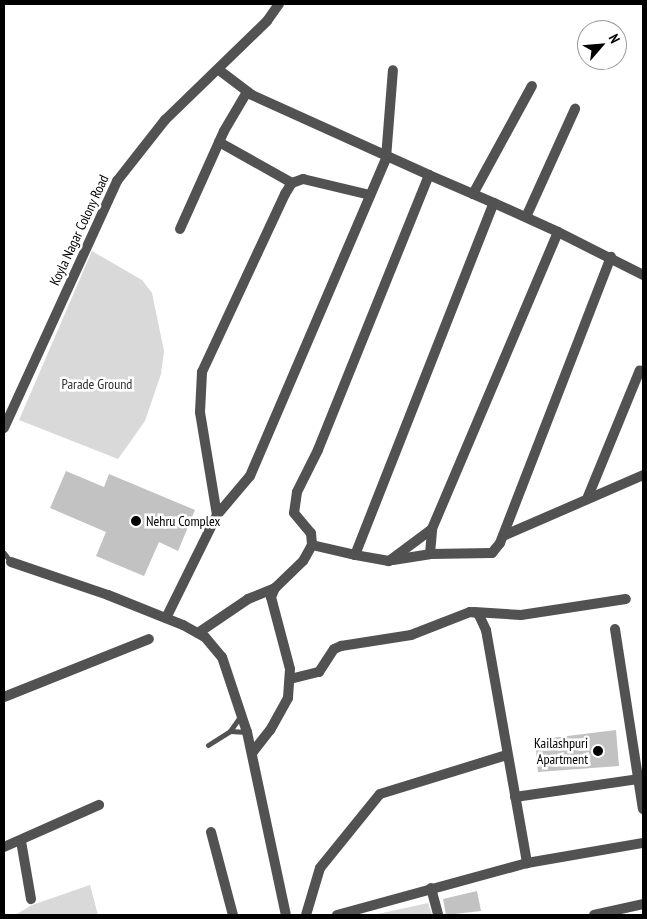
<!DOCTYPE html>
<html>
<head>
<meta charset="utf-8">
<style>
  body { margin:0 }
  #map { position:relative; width:647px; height:919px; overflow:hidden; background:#fff; font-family:"PT Sans Narrow",sans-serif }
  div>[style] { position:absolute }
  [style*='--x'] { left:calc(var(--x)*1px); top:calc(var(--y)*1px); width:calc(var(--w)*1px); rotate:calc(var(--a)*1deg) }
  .green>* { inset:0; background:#d9d9d9 }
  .building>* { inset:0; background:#c2c2c2 }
  .lane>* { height:5px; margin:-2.5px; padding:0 2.5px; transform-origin:2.5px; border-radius:2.5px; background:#525252 }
  .street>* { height:10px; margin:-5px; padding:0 5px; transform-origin:5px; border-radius:5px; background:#525252 }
  .dots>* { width:14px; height:14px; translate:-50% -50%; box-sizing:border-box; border:2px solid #fff; border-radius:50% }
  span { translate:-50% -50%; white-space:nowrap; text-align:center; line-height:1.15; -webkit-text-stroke:5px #fff; paint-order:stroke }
  .street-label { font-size:14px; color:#000 }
  .park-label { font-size:14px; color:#303030 }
  .poi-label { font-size:14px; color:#000 }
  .left { translate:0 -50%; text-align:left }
  .right { translate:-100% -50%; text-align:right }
  .frame { position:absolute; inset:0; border:5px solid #000; pointer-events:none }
  .north { position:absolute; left:577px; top:20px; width:50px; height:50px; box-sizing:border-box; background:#fff; border:1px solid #999; border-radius:50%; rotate:63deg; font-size:14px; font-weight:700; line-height:20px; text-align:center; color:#000 }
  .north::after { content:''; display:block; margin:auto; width:18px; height:22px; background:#000; clip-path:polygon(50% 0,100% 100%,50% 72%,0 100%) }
</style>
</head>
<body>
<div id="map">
  <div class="green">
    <div style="clip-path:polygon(92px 251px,142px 280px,152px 293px,164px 351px,161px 374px,145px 421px,118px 459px,19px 420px)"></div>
    <div style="clip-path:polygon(90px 885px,98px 915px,15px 915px,32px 905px)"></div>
    <div style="clip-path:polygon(428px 903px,432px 915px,373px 915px)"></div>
  </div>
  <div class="building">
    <div style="clip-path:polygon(66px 471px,104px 487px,109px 474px,195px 510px,178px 551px,159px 542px,144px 576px,96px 556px,106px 532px,50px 508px)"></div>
    <div style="clip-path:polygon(616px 730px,619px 766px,538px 772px,535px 740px)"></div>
    <div style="clip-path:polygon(477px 891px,481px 911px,446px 915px,443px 899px)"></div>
  </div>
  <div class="lane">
    <div style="--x:4;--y:553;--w:11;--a:52"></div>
    <div style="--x:230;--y:731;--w:17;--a:3"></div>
    <div style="--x:208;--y:745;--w:26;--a:-32"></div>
    <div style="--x:230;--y:731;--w:19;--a:-55"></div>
  </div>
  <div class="street">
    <div style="--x:219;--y:70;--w:41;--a:37.1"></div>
    <div style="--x:252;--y:95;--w:194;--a:24.3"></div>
    <div style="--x:429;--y:175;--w:297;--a:112"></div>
    <div style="--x:318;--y:450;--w:47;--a:116.6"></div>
    <div style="--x:297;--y:492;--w:21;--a:98"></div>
    <div style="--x:294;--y:513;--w:26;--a:50"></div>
    <div style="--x:311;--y:533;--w:12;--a:85"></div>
    <div style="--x:312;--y:545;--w:18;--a:119"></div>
    <div style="--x:303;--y:561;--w:39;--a:136"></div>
    <div style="--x:275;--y:588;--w:10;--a:114"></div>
    <div style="--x:271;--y:597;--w:74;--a:75.2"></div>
    <div style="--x:290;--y:669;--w:29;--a:94"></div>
    <div style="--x:288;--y:698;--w:37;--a:119"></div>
    <div style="--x:270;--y:730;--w:29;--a:128"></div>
    <div style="--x:219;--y:142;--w:84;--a:29.3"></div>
    <div style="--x:429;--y:175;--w:71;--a:23.3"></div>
    <div style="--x:473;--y:194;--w:123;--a:-61.4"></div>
    <div style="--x:526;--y:217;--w:119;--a:-65.6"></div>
    <div style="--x:180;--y:229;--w:107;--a:-65.8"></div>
    <div style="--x:224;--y:131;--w:45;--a:-59.5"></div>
    <div style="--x:558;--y:232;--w:95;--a:26.8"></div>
    <div style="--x:4;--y:428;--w:272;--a:-65.4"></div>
    <div style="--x:117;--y:181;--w:78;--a:-51.8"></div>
    <div style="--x:165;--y:120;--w:142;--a:-44.1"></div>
    <div style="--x:267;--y:21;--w:21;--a:-55"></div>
    <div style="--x:587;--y:499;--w:139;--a:-67.7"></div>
    <div style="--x:217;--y:515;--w:104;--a:-99.4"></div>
    <div style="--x:200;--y:412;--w:40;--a:-87.1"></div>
    <div style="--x:202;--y:372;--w:196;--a:-65"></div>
    <div style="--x:285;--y:194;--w:13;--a:-58"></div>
    <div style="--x:292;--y:183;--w:12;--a:-20"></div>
    <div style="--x:303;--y:179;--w:69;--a:13.4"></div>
    <div style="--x:503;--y:536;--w:153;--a:-23.5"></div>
    <div style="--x:312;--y:545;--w:44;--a:13.1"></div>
    <div style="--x:355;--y:555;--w:378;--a:-68.5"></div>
    <div style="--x:494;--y:203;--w:70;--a:24.4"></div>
    <div style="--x:558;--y:232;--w:323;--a:113"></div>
    <div style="--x:432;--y:529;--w:54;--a:143.3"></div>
    <div style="--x:389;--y:561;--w:35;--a:-170"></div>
    <div style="--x:430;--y:554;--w:25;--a:-85"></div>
    <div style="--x:393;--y:560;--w:37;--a:-9"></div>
    <div style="--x:430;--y:554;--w:62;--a:-0.9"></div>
    <div style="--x:492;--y:553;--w:13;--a:-51"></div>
    <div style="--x:500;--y:543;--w:307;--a:-68.8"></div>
    <div style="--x:11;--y:562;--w:102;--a:18.8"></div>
    <div style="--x:108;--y:595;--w:81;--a:21.8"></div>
    <div style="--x:183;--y:625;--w:25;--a:29"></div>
    <div style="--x:205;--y:637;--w:26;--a:50"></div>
    <div style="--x:222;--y:657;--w:79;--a:71.6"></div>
    <div style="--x:247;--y:732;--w:187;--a:78"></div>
    <div style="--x:474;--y:612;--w:47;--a:3.7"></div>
    <div style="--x:521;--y:615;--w:106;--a:-8.7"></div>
    <div style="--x:166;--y:618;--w:115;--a:-63.7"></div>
    <div style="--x:217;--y:515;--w:51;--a:-49.8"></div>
    <div style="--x:250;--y:476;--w:346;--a:-66.8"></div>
    <div style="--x:386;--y:158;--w:88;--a:-85.5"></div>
    <div style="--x:615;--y:629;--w:182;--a:81.2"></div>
    <div style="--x:198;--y:633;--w:60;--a:-34.2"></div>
    <div style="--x:248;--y:599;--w:29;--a:-22"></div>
    <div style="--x:290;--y:679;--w:30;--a:-14"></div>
    <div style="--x:319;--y:672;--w:27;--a:-57"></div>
    <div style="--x:334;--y:649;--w:8;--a:-23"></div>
    <div style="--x:341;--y:646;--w:71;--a:-8.9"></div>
    <div style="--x:411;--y:635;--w:63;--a:-21.3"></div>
    <div style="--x:470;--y:612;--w:8;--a:7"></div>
    <div style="--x:478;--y:613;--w:19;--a:65"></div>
    <div style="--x:486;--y:630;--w:237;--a:80"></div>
    <div style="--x:4;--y:697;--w:156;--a:-21.8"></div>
    <div style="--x:515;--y:797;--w:124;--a:-8.3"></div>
    <div style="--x:211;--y:832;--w:86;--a:75.2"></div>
    <div style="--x:21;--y:841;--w:59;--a:80.2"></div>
    <div style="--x:4;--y:847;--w:104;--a:-23.9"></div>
    <div style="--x:431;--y:888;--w:28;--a:75"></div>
    <div style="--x:306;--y:915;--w:49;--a:-73.4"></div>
    <div style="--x:320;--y:868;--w:95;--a:-51"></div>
    <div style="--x:380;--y:794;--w:133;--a:-17.1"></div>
    <div style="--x:337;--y:915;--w:197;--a:-15.3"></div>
    <div style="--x:527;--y:863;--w:118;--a:-9.8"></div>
    <div style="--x:594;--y:915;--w:50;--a:-12.7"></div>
  </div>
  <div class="dots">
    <div style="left:136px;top:521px;background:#000"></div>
    <div style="left:598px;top:751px;background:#000"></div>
  </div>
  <div class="street-label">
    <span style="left:79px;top:230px;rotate:-65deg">Koyla Nagar Colony Road</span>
  </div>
  <div class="park-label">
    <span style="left:97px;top:384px">Parade Ground</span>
  </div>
  <div class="poi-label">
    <span class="left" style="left:146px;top:521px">Nehru Complex</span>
    <span class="right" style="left:588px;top:751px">Kailashpuri<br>Apartment</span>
  </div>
  <div class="frame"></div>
  <div class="north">N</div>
</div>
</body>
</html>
